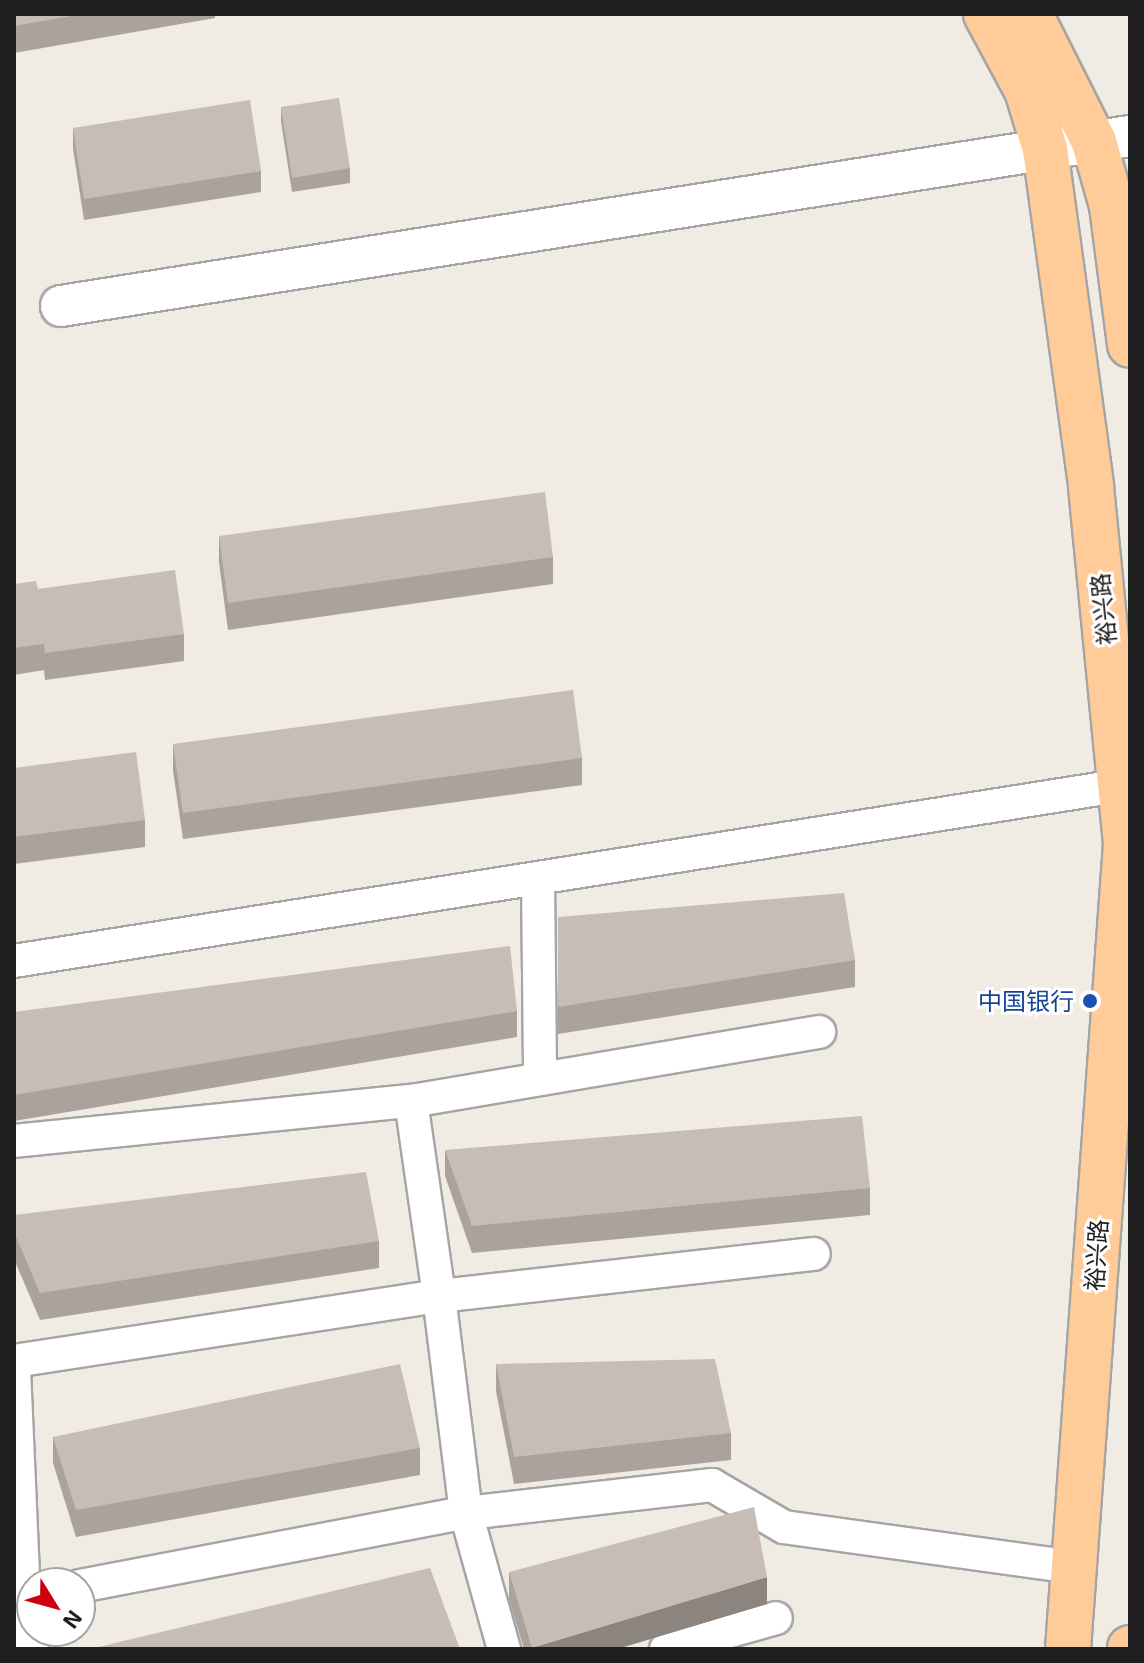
<!DOCTYPE html>
<html>
<head>
<meta charset="utf-8">
<style>
  body { margin:0 }
  #map { position:relative; width:1144px; height:1663px; overflow:hidden; background:#f0ebe3; font-family:"Exo 2","Noto Sans SC",sans-serif }
  div>[style] { position:absolute }
  [style*='--x'] { left:calc(var(--x)*1px); top:calc(var(--y)*1px); width:calc(var(--w)*1px); rotate:calc(var(--a)*1deg) }
  .roads { filter:drop-shadow(2px 0 #a5a5a5) drop-shadow(-2px 0 #a5a5a5) drop-shadow(0 2px #a5a5a5) drop-shadow(0 -2px #a5a5a5) }
  .minor>* { height:32px; margin:-16px; padding:0 16px; transform-origin:16px; border-radius:16px; background:#fff }
  .tertiary>* { height:40px; margin:-20px; padding:0 20px; transform-origin:20px; border-radius:20px; background:#fff }
  .primary>* { height:44px; margin:-22px; padding:0 22px; transform-origin:22px; border-radius:22px; background:#fc9 }
  .wall>* { inset:0; background:#aca29d }
  .shaded-wall>* { inset:0; background:#8c847f }
  .building>* { inset:0; background:#c8bcb6 }
  .dots>* { width:22px; height:22px; translate:-50% -50%; box-sizing:border-box; border:4px solid #fff; border-radius:50% }
  span { translate:-50% -50%; white-space:nowrap; text-align:center; line-height:1.15; -webkit-text-stroke:6px #fff; paint-order:stroke }
  .street-label { font-size:24px; color:#1e1e1e }
  .transit-label { font-size:24px; color:#164399 }
  .right { translate:-100% -50%; text-align:right }
  .frame { position:absolute; inset:0; border:16px solid #1e1e1e; pointer-events:none }
  .north { position:absolute; left:16px; top:1567px; width:80px; height:80px; box-sizing:border-box; background:#fff; border:2px solid #a5a5a5; border-radius:50%; rotate:127deg; font-size:22px; font-weight:700; line-height:32px; text-align:center; color:#1e1e1e }
  .north::after { content:''; display:block; margin:auto; width:28px; height:36px; background:#cc000d; clip-path:polygon(50% 0,100% 100%,50% 72%,0 100%) }
</style>
</head>
<body>
<div id="map">
  <div class="roads">
    <div class="minor">
      <div style="--x:538;--y:878;--w:201;--a:89.4"></div>
      <div style="--x:14;--y:961;--w:1130;--a:-9.01"></div>
      <div style="--x:411;--y:1101;--w:197;--a:81.8"></div>
      <div style="--x:439;--y:1296;--w:377;--a:-6.4"></div>
      <div style="--x:14;--y:1141;--w:399;--a:-5.8"></div>
      <div style="--x:411;--y:1101;--w:414;--a:-9.6"></div>
      <div style="--x:14;--y:1361;--w:430;--a:-8.7"></div>
      <div style="--x:439;--y:1296;--w:219;--a:82.9"></div>
      <div style="--x:466;--y:1513;--w:141;--a:74.4"></div>
      <div style="--x:14;--y:1369;--w:227;--a:87.5"></div>
      <div style="--x:24;--y:1596;--w:8;--a:-7"></div>
      <div style="--x:80;--y:1586;--w:385;--a:-10.8"></div>
      <div style="--x:458;--y:1514;--w:256;--a:-6.5"></div>
      <div style="--x:712;--y:1485;--w:83;--a:30.3"></div>
      <div style="--x:784;--y:1527;--w:293;--a:7.9"></div>
      <div style="--x:24;--y:1596;--w:54;--a:81.4"></div>
      <div style="--x:666;--y:1649;--w:114;--a:-15.7"></div>
    </div>
    <div class="tertiary">
      <div style="--x:61;--y:306;--w:1082;--a:-9.04"></div>
    </div>
    <div class="primary">
      <div style="--x:986;--y:14;--w:86;--a:61.7"></div>
      <div style="--x:1027;--y:90;--w:62;--a:73"></div>
      <div style="--x:1045;--y:149;--w:341;--a:82.2"></div>
      <div style="--x:1091;--y:487;--w:359;--a:84.4"></div>
      <div style="--x:1126;--y:844;--w:807;--a:94.12"></div>
      <div style="--x:1030;--y:14;--w:143;--a:63.4"></div>
      <div style="--x:1094;--y:142;--w:66;--a:74.3"></div>
      <div style="--x:1112;--y:206;--w:140;--a:82.6"></div>
      <div style="--x:1130;--y:1649;--w:1;--a:-90"></div>
    </div>
  </div>
  <div class="wall">
    <div style="clip-path:polygon(14px 14px,215px 14px,215px 18px,14px 53px)"></div>
    <div style="clip-path:polygon(281px 107px,350px 168px,350px 183px,292px 192px,281px 122px)"></div>
    <div style="clip-path:polygon(73px 128px,261px 171px,261px 192px,84px 220px,73px 149px)"></div>
    <div style="clip-path:polygon(219px 536px,553px 557px,553px 584px,228px 630px,219px 563px)"></div>
    <div style="clip-path:polygon(14px 584px,38px 589px,184px 634px,184px 661px,45px 680px,44px 670px,14px 675px)"></div>
    <div style="clip-path:polygon(173px 744px,582px 758px,582px 785px,183px 839px,173px 771px)"></div>
    <div style="clip-path:polygon(14px 768px,145px 820px,145px 847px,14px 864px)"></div>
    <div style="clip-path:polygon(558px 917px,855px 960px,855px 987px,558px 1034px)"></div>
    <div style="clip-path:polygon(517px 1011px,517px 1037px,14px 1121px,14px 1012px)"></div>
    <div style="clip-path:polygon(445px 1150px,870px 1188px,870px 1215px,472px 1253px,445px 1176px)"></div>
    <div style="clip-path:polygon(14px 1215px,379px 1241px,379px 1268px,40px 1320px,14px 1259px)"></div>
    <div style="clip-path:polygon(496px 1364px,731px 1433px,731px 1460px,514px 1484px,496px 1391px)"></div>
    <div style="clip-path:polygon(53px 1437px,420px 1448px,420px 1475px,76px 1537px,53px 1463px)"></div>
    <div style="clip-path:polygon(509px 1572px,767px 1604px,617px 1649px,524px 1649px,509px 1599px)"></div>
  </div>
  <div class="shaded-wall">
    <div style="clip-path:polygon(767px 1577px,767px 1604px,617px 1649px,532px 1649px,532px 1648px)"></div>
  </div>
  <div class="building">
    <div style="clip-path:polygon(14px 14px,83px 14px,14px 26px)"></div>
    <div style="clip-path:polygon(339px 98px,350px 168px,292px 178px,281px 107px)"></div>
    <div style="clip-path:polygon(250px 100px,261px 171px,84px 199px,73px 128px)"></div>
    <div style="clip-path:polygon(545px 492px,553px 557px,228px 603px,219px 536px)"></div>
    <div style="clip-path:polygon(175px 570px,184px 634px,45px 653px,44px 644px,14px 648px,14px 584px,36px 581px,38px 589px)"></div>
    <div style="clip-path:polygon(573px 690px,582px 758px,183px 813px,173px 744px)"></div>
    <div style="clip-path:polygon(136px 752px,145px 820px,14px 837px,14px 768px)"></div>
    <div style="clip-path:polygon(844px 893px,855px 960px,558px 1007px,558px 917px)"></div>
    <div style="clip-path:polygon(510px 946px,517px 1011px,14px 1095px,14px 1012px)"></div>
    <div style="clip-path:polygon(862px 1116px,870px 1188px,472px 1226px,445px 1150px)"></div>
    <div style="clip-path:polygon(366px 1172px,379px 1241px,40px 1293px,14px 1232px,14px 1215px)"></div>
    <div style="clip-path:polygon(715px 1359px,731px 1433px,514px 1457px,496px 1364px)"></div>
    <div style="clip-path:polygon(400px 1364px,420px 1448px,76px 1510px,53px 1437px)"></div>
    <div style="clip-path:polygon(754px 1507px,767px 1577px,532px 1648px,509px 1572px)"></div>
    <div style="clip-path:polygon(430px 1568px,460px 1649px,90px 1649px)"></div>
  </div>
  <div class="dots">
    <div style="left:1090px;top:1001px;background:#1a4fb4"></div>
  </div>
  <div class="street-label">
    <span style="left:1103px;top:609px;rotate:-96deg">裕兴路</span>
    <span style="left:1096px;top:1255px;rotate:-86deg">裕兴路</span>
  </div>
  <div class="transit-label">
    <span class="right" style="left:1074px;top:1001px">中国银行</span>
  </div>
  <div class="frame"></div>
  <div class="north">N</div>
</div>
</body>
</html>
